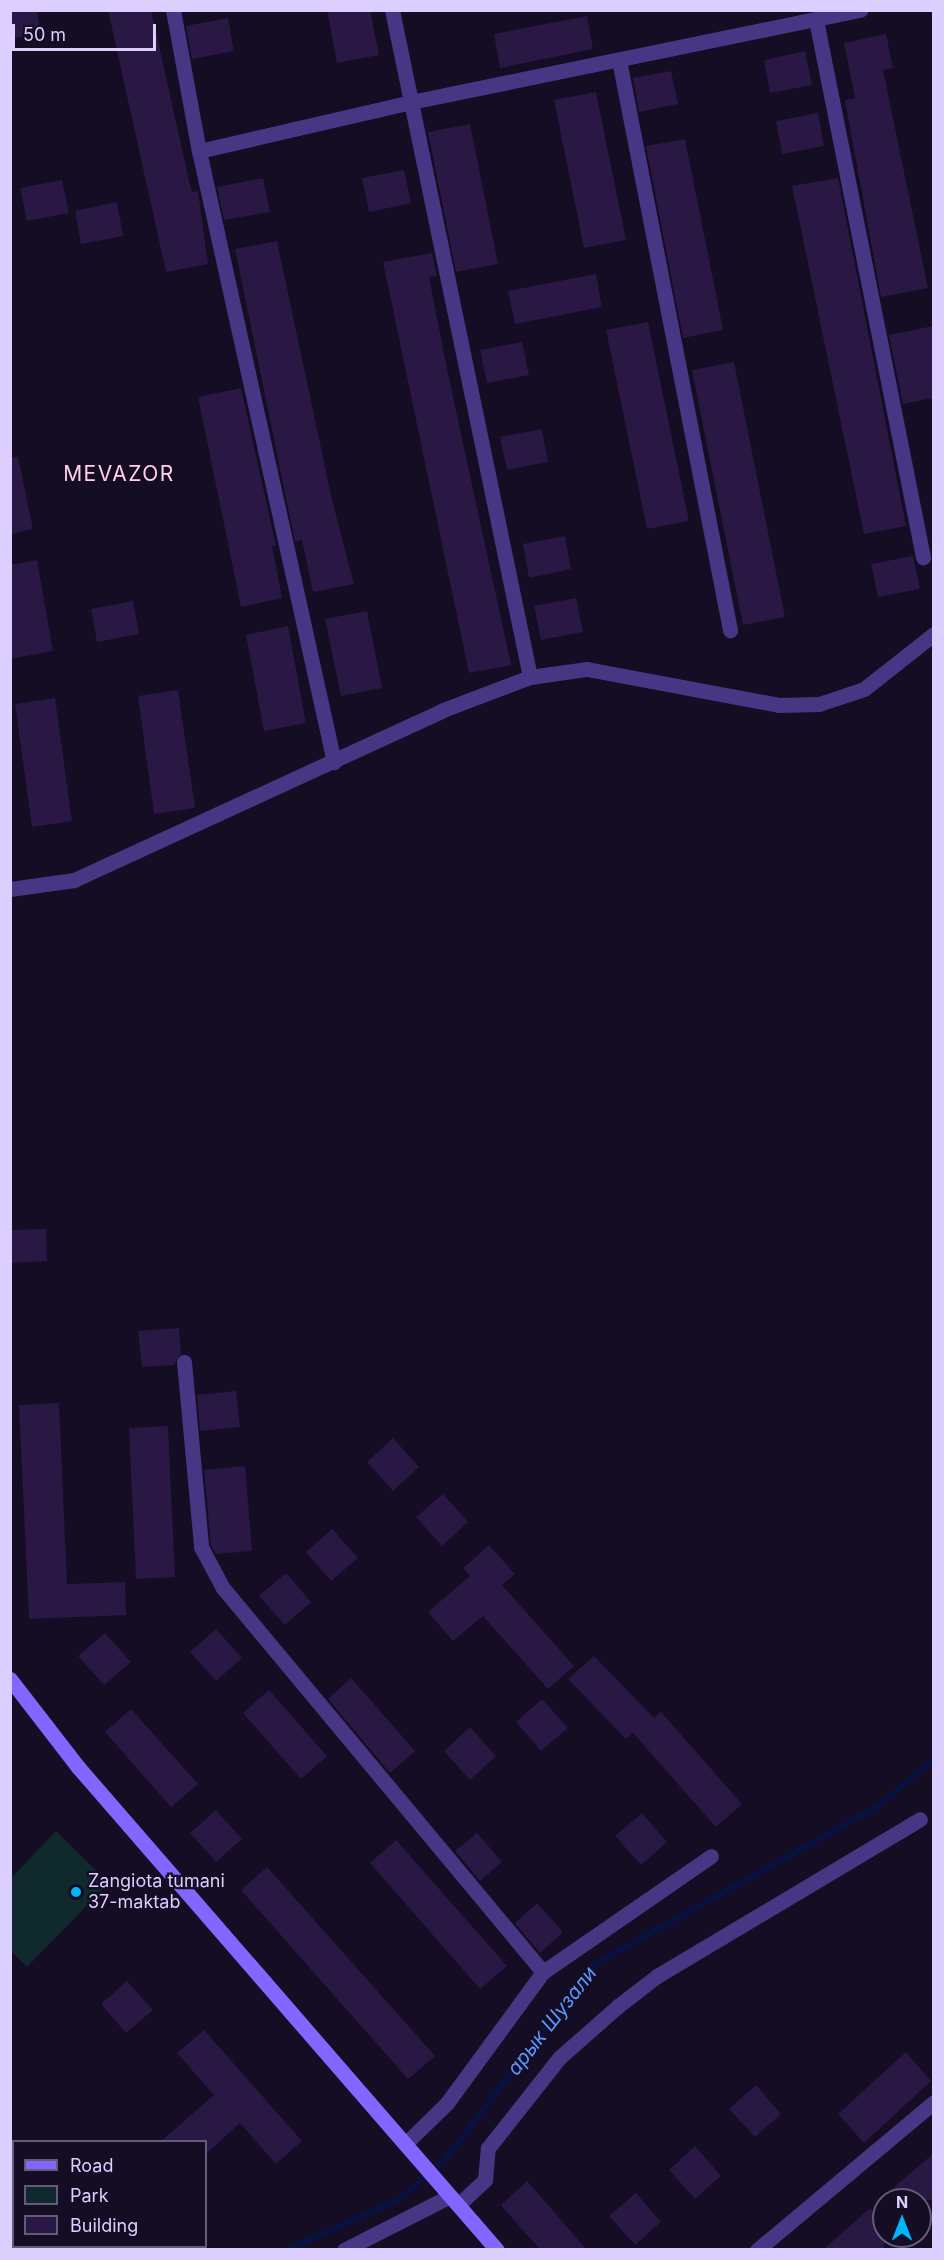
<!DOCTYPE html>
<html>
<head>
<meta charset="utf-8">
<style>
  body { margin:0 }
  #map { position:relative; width:944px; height:2260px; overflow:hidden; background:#140d23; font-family:Inter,sans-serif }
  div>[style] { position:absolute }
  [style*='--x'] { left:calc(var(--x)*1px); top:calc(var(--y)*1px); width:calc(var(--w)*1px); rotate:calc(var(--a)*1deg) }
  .green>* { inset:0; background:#0f292d }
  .stream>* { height:6px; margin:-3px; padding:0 3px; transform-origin:3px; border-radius:3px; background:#071241 }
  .building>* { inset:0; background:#291844 }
  .minor>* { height:15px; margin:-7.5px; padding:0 7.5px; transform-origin:7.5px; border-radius:7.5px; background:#463684 }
  .secondary>* { height:15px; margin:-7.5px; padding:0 7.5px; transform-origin:7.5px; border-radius:7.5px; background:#8465ff }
  .dots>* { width:16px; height:16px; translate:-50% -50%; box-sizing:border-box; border:3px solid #140d23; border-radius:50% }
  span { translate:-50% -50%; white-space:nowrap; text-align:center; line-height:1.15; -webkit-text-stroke:4.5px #140d23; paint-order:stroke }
  .poi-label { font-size:18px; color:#dcceff }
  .left { translate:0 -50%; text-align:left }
  .water-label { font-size:20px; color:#5c97ff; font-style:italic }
  .quarter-label { font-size:21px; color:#ffd0e6; letter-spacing:1.5px }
  .frame { position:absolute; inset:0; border:12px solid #dcceff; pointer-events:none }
  .legend { position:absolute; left:12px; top:2140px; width:195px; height:108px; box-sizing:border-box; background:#140d23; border:2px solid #645a7b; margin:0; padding:8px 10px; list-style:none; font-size:18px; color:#dcceff }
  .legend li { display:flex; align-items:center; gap:12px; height:30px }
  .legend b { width:30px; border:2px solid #645a7b }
  .north { position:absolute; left:872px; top:2188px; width:60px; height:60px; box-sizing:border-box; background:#140d23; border:2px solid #645a7b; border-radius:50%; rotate:0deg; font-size:16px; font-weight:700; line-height:24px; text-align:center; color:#dcceff }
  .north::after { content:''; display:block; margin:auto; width:21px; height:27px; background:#00b5f9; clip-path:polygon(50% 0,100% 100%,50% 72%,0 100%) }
  .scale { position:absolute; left:12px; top:24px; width:144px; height:27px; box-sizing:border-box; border:3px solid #dcceff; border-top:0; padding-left:8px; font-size:18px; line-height:21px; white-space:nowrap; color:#dcceff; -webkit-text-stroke:4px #140d23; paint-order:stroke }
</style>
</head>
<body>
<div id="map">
  <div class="green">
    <div style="clip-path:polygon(56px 1831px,109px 1883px,27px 1967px,11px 1951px,11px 1878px)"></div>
  </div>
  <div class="stream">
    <div style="--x:286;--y:2250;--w:123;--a:-24.1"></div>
    <div style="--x:398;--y:2200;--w:62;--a:-40.4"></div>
    <div style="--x:445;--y:2160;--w:245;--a:-52.8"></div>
    <div style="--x:593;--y:1965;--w:327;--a:-29.1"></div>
    <div style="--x:879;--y:1806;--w:73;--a:-41.1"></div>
  </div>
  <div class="building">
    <div style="clip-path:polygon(10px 10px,37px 10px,41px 33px,10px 39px)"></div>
    <div style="clip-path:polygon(108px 10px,151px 10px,190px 185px,193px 192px,198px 191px,208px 264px,166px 272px)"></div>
    <div style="clip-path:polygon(327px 10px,370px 10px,379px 55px,337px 63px)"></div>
    <div style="clip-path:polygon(587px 16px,593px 49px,500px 68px,494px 34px)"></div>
    <div style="clip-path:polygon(228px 18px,234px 51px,192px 59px,186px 26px)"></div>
    <div style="clip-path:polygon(886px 34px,893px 68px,883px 70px,928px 288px,881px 297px,845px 100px,855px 98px,844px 43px)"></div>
    <div style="clip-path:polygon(805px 51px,812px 85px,770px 93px,764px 60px)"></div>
    <div style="clip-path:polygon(671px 71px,678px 104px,639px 112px,633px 78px)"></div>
    <div style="clip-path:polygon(596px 92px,626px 240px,584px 248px,554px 100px)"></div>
    <div style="clip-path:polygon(818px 113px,824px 146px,782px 154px,776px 121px)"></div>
    <div style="clip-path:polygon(470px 124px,498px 264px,456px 272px,428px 132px)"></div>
    <div style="clip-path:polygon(685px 139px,723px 330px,683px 338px,646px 146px)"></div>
    <div style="clip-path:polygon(404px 170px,411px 203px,369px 212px,362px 178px)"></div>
    <div style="clip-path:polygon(263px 178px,270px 212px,224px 220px,217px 187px)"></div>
    <div style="clip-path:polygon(838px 178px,906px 526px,864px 534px,792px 186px)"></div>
    <div style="clip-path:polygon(62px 180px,69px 213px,27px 221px,20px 188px)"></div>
    <div style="clip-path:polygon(117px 202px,123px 236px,81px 244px,75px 211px)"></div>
    <div style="clip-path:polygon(277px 241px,332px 500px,354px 584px,313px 592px,302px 540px,295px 542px,235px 249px)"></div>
    <div style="clip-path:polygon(432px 253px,437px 276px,429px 277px,446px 364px,511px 665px,469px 673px,383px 262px)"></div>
    <div style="clip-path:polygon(596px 274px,602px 307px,515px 324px,508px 291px)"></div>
    <div style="clip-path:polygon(648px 322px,689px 521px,647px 529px,606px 330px)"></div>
    <div style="clip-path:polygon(933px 326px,933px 398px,903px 404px,889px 335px)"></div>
    <div style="clip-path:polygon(522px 342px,529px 375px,487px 383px,480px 350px)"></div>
    <div style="clip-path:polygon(734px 362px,785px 617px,743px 625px,692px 370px)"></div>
    <div style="clip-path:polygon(241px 388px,276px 546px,272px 546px,282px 598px,241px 607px,198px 397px)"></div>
    <div style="clip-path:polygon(542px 429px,548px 462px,507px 470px,500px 437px)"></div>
    <div style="clip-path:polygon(18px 457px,33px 529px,10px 534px,10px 458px)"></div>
    <div style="clip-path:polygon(565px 536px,571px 569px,529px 578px,523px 544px)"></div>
    <div style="clip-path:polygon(913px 556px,920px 589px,878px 597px,871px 564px)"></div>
    <div style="clip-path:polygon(37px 560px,53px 651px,10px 659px,10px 565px)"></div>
    <div style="clip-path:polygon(576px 598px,583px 632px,541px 640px,534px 606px)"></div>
    <div style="clip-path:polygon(133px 601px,139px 634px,97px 642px,91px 609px)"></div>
    <div style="clip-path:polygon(367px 611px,382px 688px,341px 696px,325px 619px)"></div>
    <div style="clip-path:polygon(288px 626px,306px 723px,264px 731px,246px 635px)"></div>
    <div style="clip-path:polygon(178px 690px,195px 808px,154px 814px,138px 696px)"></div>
    <div style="clip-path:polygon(55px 698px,72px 821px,32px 827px,15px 704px)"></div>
    <div style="clip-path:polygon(46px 1229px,47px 1261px,10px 1263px,10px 1230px)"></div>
    <div style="clip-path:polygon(179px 1328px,181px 1353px,174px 1365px,142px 1367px,138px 1331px)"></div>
    <div style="clip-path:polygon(236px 1391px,240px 1427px,200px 1431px,197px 1395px)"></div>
    <div style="clip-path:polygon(59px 1403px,67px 1584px,125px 1582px,126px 1615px,29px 1619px,19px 1405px)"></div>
    <div style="clip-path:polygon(168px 1426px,175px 1577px,136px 1579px,129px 1428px)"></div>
    <div style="clip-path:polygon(393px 1438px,419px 1467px,393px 1491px,367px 1462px)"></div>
    <div style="clip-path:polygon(245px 1466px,252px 1551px,216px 1554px,211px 1546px,204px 1470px)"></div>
    <div style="clip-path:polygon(443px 1494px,468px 1522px,442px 1546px,416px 1517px)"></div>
    <div style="clip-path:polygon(332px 1529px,358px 1558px,331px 1581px,306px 1552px)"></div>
    <div style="clip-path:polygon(489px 1545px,515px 1574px,502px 1585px,574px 1666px,548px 1689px,483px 1616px,453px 1641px,428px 1612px,470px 1576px,463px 1568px)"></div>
    <div style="clip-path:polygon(286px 1573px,311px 1602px,285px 1625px,259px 1596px)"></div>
    <div style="clip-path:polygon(216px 1629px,242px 1658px,216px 1681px,190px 1652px)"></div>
    <div style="clip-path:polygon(105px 1633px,131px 1662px,104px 1685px,78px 1656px)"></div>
    <div style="clip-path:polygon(594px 1656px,654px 1718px,661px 1712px,742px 1804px,716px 1827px,633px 1733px,626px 1739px,568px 1679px)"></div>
    <div style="clip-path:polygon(351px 1678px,415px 1751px,390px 1773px,328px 1699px)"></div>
    <div style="clip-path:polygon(269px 1690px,327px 1756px,301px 1779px,243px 1713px)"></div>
    <div style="clip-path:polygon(542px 1699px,568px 1728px,541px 1751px,516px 1722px)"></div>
    <div style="clip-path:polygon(131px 1709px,198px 1784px,171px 1807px,105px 1732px)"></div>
    <div style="clip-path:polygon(470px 1727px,496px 1756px,470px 1780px,444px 1751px)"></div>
    <div style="clip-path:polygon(216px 1810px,242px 1839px,216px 1862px,190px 1833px)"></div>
    <div style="clip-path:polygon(642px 1813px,667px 1842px,641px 1865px,615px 1836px)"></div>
    <div style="clip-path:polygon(477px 1833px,502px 1862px,480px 1881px,455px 1851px)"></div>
    <div style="clip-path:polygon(396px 1840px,507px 1966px,480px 1989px,370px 1863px)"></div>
    <div style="clip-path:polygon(267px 1867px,435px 2056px,408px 2079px,241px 1890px)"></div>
    <div style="clip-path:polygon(537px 1903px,563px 1932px,540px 1953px,515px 1923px)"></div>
    <div style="clip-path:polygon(127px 1981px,153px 2010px,126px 2033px,101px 2004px)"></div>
    <div style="clip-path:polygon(204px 2030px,302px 2141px,276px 2164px,240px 2123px,206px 2154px,206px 2142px,160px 2142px,214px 2095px,177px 2053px)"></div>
    <div style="clip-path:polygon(906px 2052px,931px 2081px,864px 2143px,838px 2114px)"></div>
    <div style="clip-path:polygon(756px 2085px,781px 2114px,755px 2137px,729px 2109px)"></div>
    <div style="clip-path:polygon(695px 2146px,721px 2176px,695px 2199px,669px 2170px)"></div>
    <div style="clip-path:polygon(933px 2154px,933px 2200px,880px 2200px,909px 2174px)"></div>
    <div style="clip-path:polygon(527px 2181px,555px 2213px,587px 2250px,541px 2250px,526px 2234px,501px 2205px)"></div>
    <div style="clip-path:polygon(636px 2193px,661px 2222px,635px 2245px,609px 2216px)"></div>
    <div style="clip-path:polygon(870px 2208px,884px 2224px,884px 2250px,823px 2250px)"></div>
  </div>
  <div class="minor">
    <div style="--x:173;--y:10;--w:143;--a:79.6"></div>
    <div style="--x:199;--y:151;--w:626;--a:77.54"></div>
    <div style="--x:392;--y:10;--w:681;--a:78.31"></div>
    <div style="--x:816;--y:20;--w:548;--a:78.73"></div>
    <div style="--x:619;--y:60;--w:581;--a:78.98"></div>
    <div style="--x:199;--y:151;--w:218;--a:-13"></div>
    <div style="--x:411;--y:102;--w:459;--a:-11.6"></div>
    <div style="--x:10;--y:889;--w:65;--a:-8"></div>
    <div style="--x:74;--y:880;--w:406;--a:-24.7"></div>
    <div style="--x:443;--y:710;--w:93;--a:-20.8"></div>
    <div style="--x:530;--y:677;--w:58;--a:-8"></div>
    <div style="--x:587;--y:669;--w:195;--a:10.6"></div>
    <div style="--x:779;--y:705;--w:40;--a:-1.4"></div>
    <div style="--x:819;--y:704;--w:47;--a:-18.4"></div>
    <div style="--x:864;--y:689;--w:89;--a:-38.2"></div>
    <div style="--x:184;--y:1362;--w:186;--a:84.7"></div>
    <div style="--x:201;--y:1547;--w:47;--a:61.8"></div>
    <div style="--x:223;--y:1588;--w:500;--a:50.2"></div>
    <div style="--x:405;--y:2144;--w:59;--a:-44.3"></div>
    <div style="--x:447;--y:2103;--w:162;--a:-53.8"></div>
    <div style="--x:543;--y:1972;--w:204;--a:-34.6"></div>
    <div style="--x:458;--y:2205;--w:37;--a:-43"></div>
    <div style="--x:485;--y:2180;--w:32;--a:-85"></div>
    <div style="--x:488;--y:2148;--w:115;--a:-51.7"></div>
    <div style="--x:559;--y:2058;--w:79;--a:-41.4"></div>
    <div style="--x:618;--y:2006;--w:49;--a:-37.6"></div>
    <div style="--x:657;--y:1976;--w:306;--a:-30.8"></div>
    <div style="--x:344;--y:2250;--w:119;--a:-27"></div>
    <div style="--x:757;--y:2250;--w:231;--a:-39.9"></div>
  </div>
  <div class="secondary">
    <div style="--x:10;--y:1679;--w:111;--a:52.3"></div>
    <div style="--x:78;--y:1767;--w:639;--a:49.06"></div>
  </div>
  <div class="dots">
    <div style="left:76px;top:1892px;background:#00b5f9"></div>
  </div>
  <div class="poi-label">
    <span class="left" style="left:88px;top:1892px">Zangiota tumani<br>37-maktab</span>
  </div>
  <div class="water-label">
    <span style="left:552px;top:2021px;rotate:-52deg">арык Шузали</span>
  </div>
  <div class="quarter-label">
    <span style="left:119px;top:474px">MEVAZOR</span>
  </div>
  <div class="frame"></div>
  <ul class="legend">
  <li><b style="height:8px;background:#8465ff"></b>Road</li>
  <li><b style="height:16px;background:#0f292d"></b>Park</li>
  <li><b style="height:16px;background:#291844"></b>Building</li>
  </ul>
  <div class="north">N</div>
  <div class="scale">50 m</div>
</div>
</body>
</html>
